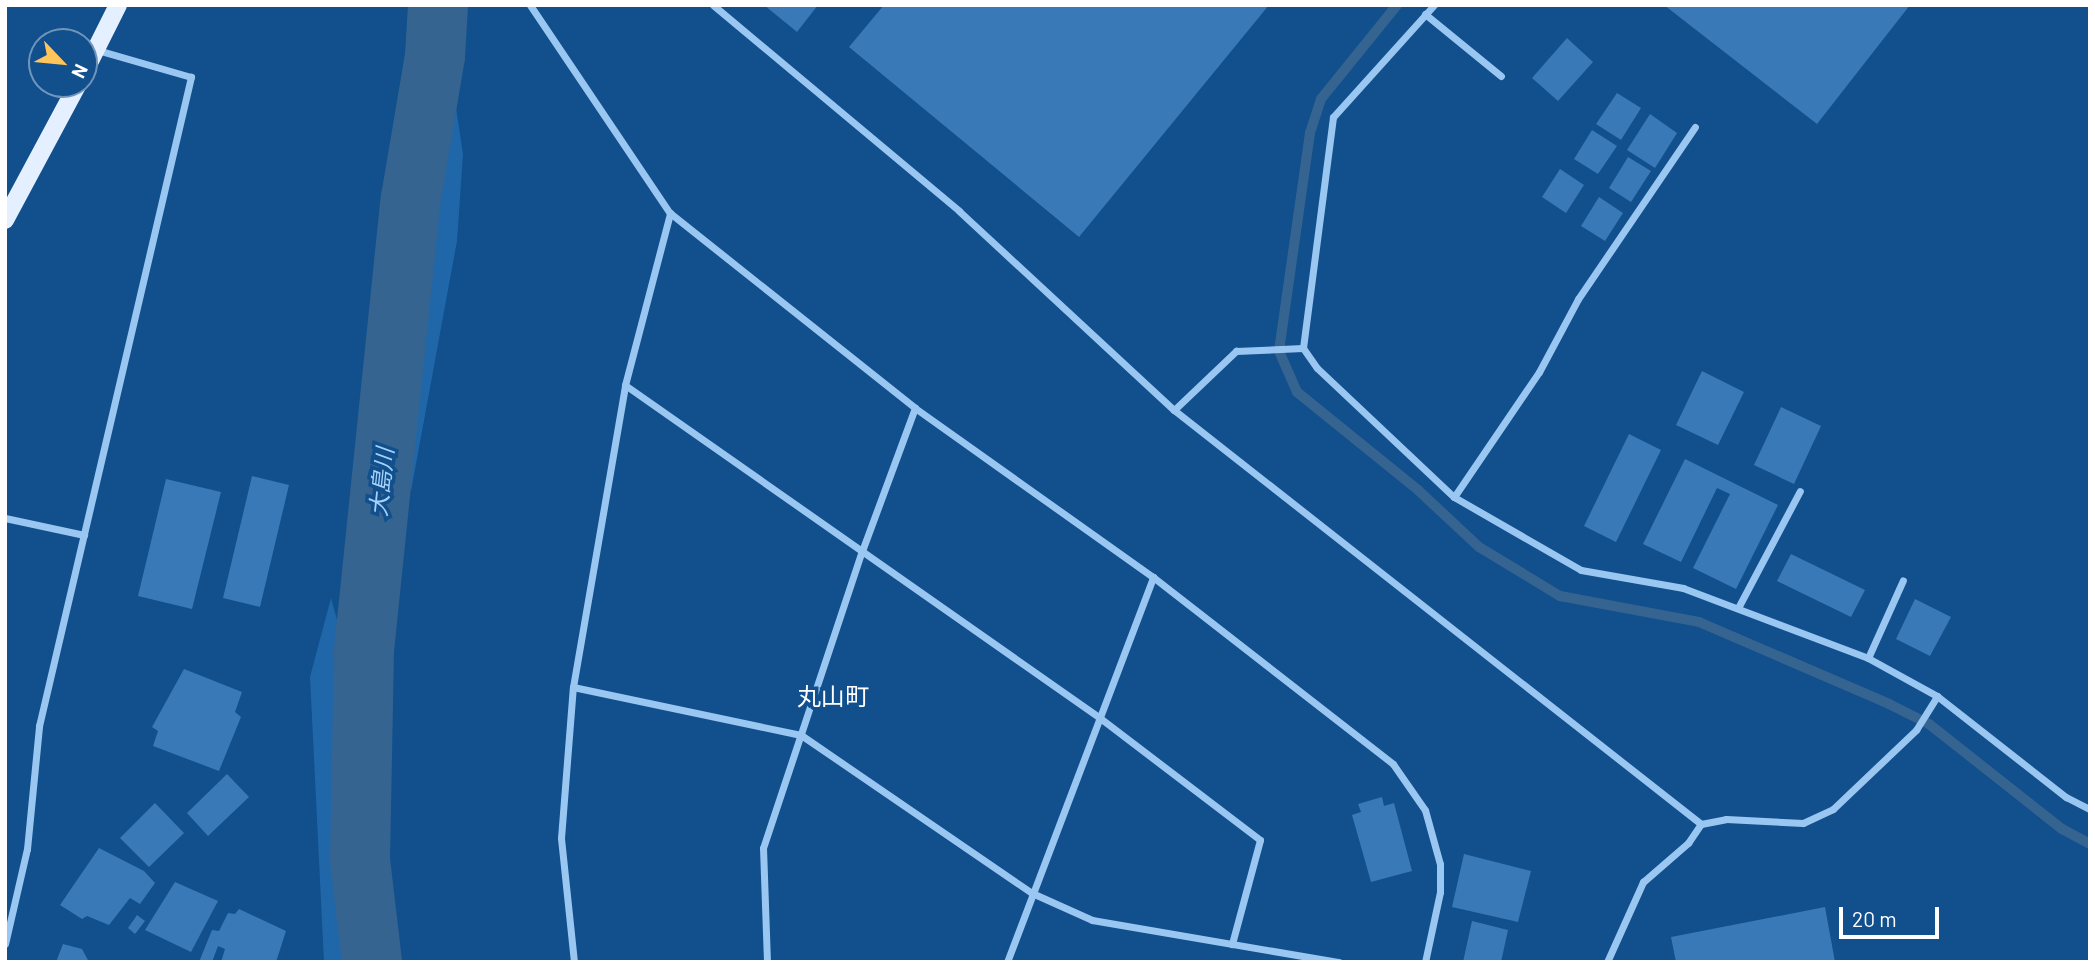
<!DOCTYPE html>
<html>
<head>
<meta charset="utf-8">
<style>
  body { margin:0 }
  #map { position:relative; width:2095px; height:967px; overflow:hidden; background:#114f8d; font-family:Barlow,"Noto Sans JP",sans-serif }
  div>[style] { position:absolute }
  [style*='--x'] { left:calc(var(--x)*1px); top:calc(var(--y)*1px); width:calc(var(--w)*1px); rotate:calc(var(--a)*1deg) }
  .green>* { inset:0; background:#2067aa }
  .stream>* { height:10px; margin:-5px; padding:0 5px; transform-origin:5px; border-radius:5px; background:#366491 }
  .river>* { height:60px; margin:-30px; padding:0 30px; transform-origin:30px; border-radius:30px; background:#366491 }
  .building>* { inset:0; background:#3a79b7 }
  .minor>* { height:7px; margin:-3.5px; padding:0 3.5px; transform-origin:3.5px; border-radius:3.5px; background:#9ac7f2 }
  .primary>* { height:18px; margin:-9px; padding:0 9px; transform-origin:9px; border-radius:9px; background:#e4f0ff }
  span { translate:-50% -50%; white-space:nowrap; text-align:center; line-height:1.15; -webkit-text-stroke:7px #114f8d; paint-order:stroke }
  .water-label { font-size:23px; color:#a6d1f9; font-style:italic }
  .quarter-label { font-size:24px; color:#fff }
  .frame { position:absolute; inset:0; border:7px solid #fff; pointer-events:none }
  .north { position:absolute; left:28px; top:28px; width:70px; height:70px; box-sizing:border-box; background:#114f8d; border:2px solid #7095bb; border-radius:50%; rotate:116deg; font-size:19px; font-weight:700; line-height:28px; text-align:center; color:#fff }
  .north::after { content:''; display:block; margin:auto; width:24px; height:32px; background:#ffc55a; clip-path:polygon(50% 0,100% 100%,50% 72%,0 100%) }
  .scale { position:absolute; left:1839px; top:907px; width:100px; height:32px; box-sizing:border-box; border:4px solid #fff; border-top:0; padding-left:9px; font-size:21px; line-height:24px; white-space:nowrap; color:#fff; -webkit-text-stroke:5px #114f8d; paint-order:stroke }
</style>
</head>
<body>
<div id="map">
  <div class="green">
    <div style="clip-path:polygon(436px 93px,456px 108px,463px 154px,457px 241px,411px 491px,404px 457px,407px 374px,421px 196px)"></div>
    <div style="clip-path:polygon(331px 598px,346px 652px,339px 811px,356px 962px,324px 962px,310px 677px)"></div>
  </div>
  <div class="stream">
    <div style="--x:1397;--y:5;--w:121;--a:129"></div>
    <div style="--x:1321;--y:99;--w:36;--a:108"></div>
    <div style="--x:1310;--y:133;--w:220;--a:98.1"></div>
    <div style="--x:1279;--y:351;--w:45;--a:66.3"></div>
    <div style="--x:1297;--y:392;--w:156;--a:39"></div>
    <div style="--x:1418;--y:490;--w:83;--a:43.1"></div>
    <div style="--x:1479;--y:547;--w:95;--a:31.2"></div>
    <div style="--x:1560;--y:596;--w:141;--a:10.6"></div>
    <div style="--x:1699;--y:622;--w:207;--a:23.3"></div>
    <div style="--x:1889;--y:704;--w:45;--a:26.6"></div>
    <div style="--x:1929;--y:724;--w:169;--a:38.3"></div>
    <div style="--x:2062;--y:829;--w:32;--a:28"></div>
  </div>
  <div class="river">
    <div style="--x:372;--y:962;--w:103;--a:-96.7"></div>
    <div style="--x:360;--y:860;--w:210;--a:-88.9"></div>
    <div style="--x:364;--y:650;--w:454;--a:-84.1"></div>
    <div style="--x:411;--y:198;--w:144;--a:-80.4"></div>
    <div style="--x:435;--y:56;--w:51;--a:-86.6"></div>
  </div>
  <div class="building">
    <div style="clip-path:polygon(764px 5px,818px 5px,797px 32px)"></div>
    <div style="clip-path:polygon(884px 5px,1269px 5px,1079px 237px,849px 47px)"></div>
    <div style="clip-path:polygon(1664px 5px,1910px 5px,1817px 124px)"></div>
    <div style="clip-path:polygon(1567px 38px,1593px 62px,1558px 101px,1532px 78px)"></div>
    <div style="clip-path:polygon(1617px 93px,1641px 108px,1621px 140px,1596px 124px)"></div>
    <div style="clip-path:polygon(1650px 114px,1677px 133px,1655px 168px,1627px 150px)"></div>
    <div style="clip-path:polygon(1592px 130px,1617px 146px,1598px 174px,1574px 159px)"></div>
    <div style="clip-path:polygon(1628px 157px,1651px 171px,1631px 202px,1609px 188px)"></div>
    <div style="clip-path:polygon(1560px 169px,1584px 185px,1566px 213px,1542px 197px)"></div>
    <div style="clip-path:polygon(1599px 197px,1623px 213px,1605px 241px,1581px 226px)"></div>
    <div style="clip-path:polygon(1702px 371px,1744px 392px,1718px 445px,1676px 425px)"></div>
    <div style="clip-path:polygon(1781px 407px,1821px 426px,1794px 484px,1754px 465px)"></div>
    <div style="clip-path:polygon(1629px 434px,1661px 450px,1616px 542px,1584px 526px)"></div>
    <div style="clip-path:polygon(1685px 459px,1778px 505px,1736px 589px,1693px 568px,1730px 494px,1717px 488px,1681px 562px,1643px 544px)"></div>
    <div style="clip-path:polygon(252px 476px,289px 485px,260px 607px,223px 598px)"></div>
    <div style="clip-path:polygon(166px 479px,221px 492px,192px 609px,138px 596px)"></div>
    <div style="clip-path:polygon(1791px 554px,1865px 590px,1851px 617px,1777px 581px)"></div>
    <div style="clip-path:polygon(1915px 599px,1951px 617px,1930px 656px,1896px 639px)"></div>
    <div style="clip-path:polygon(184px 669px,242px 692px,235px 712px,241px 717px,219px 771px,153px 746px,158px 731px,152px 727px)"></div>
    <div style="clip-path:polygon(227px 774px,249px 797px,208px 836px,187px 813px)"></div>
    <div style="clip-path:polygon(1382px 797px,1384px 806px,1394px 803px,1412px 871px,1371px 882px,1352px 815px,1361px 812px,1358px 804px)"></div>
    <div style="clip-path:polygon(155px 803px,184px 833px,149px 867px,120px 838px)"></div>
    <div style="clip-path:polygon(99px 848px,144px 871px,155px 883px,140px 904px,130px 898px,109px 925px,87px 916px,82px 919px,60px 905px)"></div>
    <div style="clip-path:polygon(1464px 854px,1531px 871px,1518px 922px,1452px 907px)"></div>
    <div style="clip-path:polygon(175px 882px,218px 901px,191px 952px,145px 930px)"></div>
    <div style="clip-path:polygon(1825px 907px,1835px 962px,1676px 962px,1671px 937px)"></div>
    <div style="clip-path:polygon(239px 909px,286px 931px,276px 962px,221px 962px,225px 949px,218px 946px,212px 962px,199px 962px,212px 930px,219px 931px,228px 913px,235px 914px)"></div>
    <div style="clip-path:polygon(137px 915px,145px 921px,135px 934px,128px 928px)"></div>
    <div style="clip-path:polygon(1472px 921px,1508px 930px,1501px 962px,1463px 962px)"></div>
    <div style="clip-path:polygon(63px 944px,82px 949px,89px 962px,56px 962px)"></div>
  </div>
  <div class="minor">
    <div style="--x:530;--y:5;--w:251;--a:56.1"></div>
    <div style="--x:670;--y:213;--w:313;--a:38.5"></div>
    <div style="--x:915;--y:408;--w:292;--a:35.4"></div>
    <div style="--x:1153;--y:577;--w:304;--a:37.9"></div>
    <div style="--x:1393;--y:764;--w:56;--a:55.2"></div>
    <div style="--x:1425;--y:810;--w:56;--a:74.5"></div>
    <div style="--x:1440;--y:864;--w:28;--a:90"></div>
    <div style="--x:1440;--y:892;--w:72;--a:102.1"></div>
    <div style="--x:713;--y:5;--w:321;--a:39.9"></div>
    <div style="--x:959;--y:211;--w:293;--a:42.8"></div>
    <div style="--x:1174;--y:410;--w:670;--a:38.15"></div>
    <div style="--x:1434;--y:5;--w:151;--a:132"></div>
    <div style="--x:1333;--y:117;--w:233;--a:97.4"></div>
    <div style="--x:1303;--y:348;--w:24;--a:55"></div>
    <div style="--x:1317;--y:368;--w:188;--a:43.3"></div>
    <div style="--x:1454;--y:497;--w:146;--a:29.9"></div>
    <div style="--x:1581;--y:570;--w:104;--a:10"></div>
    <div style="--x:1683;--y:588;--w:198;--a:20.7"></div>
    <div style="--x:1868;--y:658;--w:79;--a:28.8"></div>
    <div style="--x:1937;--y:696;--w:164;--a:38.1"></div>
    <div style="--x:2066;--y:797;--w:27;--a:27"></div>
    <div style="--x:1425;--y:14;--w:98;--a:39.2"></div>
    <div style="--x:625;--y:385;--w:580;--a:35.03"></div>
    <div style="--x:1100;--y:718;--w:201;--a:37.3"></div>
    <div style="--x:1260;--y:840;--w:108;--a:105.1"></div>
    <div style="--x:1174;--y:410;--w:86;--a:-43.6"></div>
    <div style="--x:1236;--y:351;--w:67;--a:-2.6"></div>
    <div style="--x:1454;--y:497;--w:151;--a:-55.8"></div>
    <div style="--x:1539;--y:372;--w:83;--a:-61.9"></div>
    <div style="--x:1578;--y:299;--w:208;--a:-55.8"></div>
    <div style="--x:5;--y:518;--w:81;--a:12.1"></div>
    <div style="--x:1739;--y:606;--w:130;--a:-62.1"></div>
    <div style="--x:1868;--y:658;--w:85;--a:-65.8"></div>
    <div style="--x:573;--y:687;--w:233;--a:11.9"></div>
    <div style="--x:801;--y:735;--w:280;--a:34.4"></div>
    <div style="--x:1032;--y:893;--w:66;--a:24.2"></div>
    <div style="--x:1092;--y:920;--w:251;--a:9.7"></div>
    <div style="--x:5;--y:944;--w:98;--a:-77"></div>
    <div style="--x:27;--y:849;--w:124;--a:-84.4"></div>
    <div style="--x:39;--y:726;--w:667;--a:-76.82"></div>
    <div style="--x:191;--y:77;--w:98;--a:-164"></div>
    <div style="--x:574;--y:962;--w:125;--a:-96"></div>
    <div style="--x:561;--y:838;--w:151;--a:-85.5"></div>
    <div style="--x:573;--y:687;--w:306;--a:-80.2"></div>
    <div style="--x:625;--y:385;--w:178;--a:-75.3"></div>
    <div style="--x:767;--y:962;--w:114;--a:-92"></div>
    <div style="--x:763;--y:848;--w:313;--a:-71.6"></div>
    <div style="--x:862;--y:551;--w:153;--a:-69.7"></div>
    <div style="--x:1007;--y:962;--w:412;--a:-69.2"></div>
    <div style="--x:1607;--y:962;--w:88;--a:-65.8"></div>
    <div style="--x:1643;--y:882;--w:60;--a:-40.9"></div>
    <div style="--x:1688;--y:843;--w:23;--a:-56"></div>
    <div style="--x:1701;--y:824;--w:25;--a:-11"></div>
    <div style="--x:1726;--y:819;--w:77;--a:3"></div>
    <div style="--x:1803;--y:823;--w:33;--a:-25"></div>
    <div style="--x:1833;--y:809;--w:115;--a:-43.6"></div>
    <div style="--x:1916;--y:730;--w:40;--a:-58"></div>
  </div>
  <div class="primary">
    <div style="--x:84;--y:73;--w:76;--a:-63.4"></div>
    <div style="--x:5;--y:220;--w:154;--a:-61.8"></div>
  </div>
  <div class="water-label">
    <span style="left:381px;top:482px;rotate:-84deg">大島川</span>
  </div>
  <div class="quarter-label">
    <span style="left:833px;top:696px">丸山町</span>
  </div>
  <div class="frame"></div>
  <div class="north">N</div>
  <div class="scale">20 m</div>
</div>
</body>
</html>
